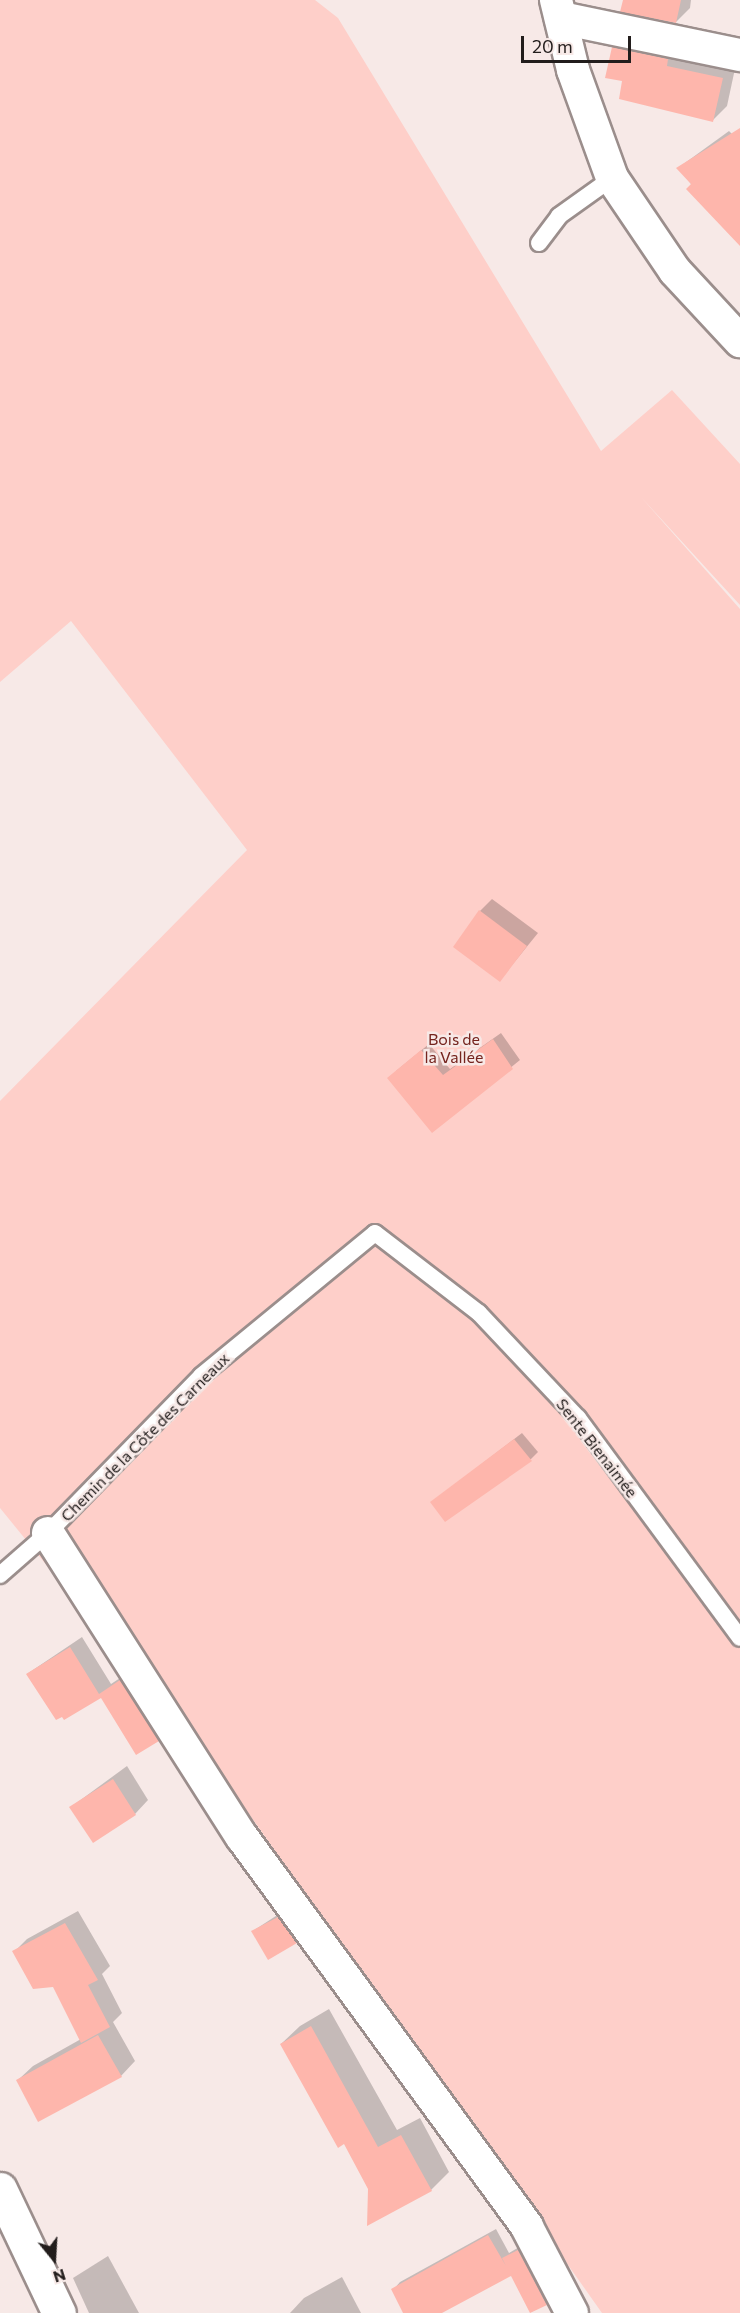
<!DOCTYPE html>
<html>
<head>
<meta charset="utf-8">
<style>
  body { margin:0 }
  #map { position:relative; width:740px; height:2313px; overflow:hidden; background:#f7e9e7; font-family:Commissioner,sans-serif }
  div>[style] { position:absolute }
  [style*='--x'] { left:calc(var(--x)*1px); top:calc(var(--y)*1px); width:calc(var(--w)*1px); rotate:calc(var(--a)*1deg) }
  .green>* { inset:0; background:#fecfc9 }
  .shadow>* { inset:0; background:#0003 }
  .building>* { inset:0; background:#feb6ac }
  .roads { filter:drop-shadow(2px 0 #9b8e8c) drop-shadow(-2px 0 #9b8e8c) drop-shadow(0 2px #9b8e8c) drop-shadow(0 -2px #9b8e8c) }
  .service>* { height:16px; margin:-8px; padding:0 8px; transform-origin:8px; border-radius:8px; background:#fff }
  .minor>* { height:32px; margin:-16px; padding:0 16px; transform-origin:16px; border-radius:16px; background:#fff }
  .tertiary>* { height:33px; margin:-16.5px; padding:0 16.5px; transform-origin:16.5px; border-radius:16.5px; background:#fff }
  span { translate:-50% -50%; white-space:nowrap; text-align:center; line-height:1.15; -webkit-text-stroke:5px #f7e9e7; paint-order:stroke }
  .park-label { font-size:16px; color:#75241e }
  .street-label { font-size:16px; color:#221d1c }
  .north { position:absolute; left:24px; top:2229px; width:60px; height:60px; -webkit-text-stroke:4px #f7e9e7; paint-order:stroke; rotate:162deg; font-size:16px; font-weight:700; line-height:24px; text-align:center; color:#221d1c }
  .north::after { content:''; display:block; margin:auto; width:21px; height:27px; background:#221d1c; clip-path:polygon(50% 0,100% 100%,50% 72%,0 100%) }
  .scale { position:absolute; left:521px; top:36px; width:110px; height:27px; box-sizing:border-box; border:3px solid #221d1c; border-top:0; padding-left:8px; font-size:18px; line-height:21px; white-space:nowrap; color:#221d1c; -webkit-text-stroke:4px #f7e9e7; paint-order:stroke }
</style>
</head>
<body>
<div id="map">
  <div class="green">
    <div style="clip-path:polygon(0 0,315px 0,338px 18px,601px 451px,672px 390px,740px 464px,740px 605px,641px 497px,740px 609px,740px 2313px,602px 2313px,249px 1814px,0 1508px,0 1101px,247px 850px,71px 621px,0 682px)"></div>
  </div>
  <div class="shadow">
    <div style="clip-path:polygon(625px 0,691px 0,690px 8px,676px 22px)"></div>
    <div style="clip-path:polygon(628px 33px,736px 64px,727px 106px,713px 120px,623px 80px,614px 48px)"></div>
    <div style="clip-path:polygon(729px 131px,740px 142px,740px 244px,678px 168px)"></div>
    <div style="clip-path:polygon(492px 899px,538px 933px,500px 980px,480px 911px)"></div>
    <div style="clip-path:polygon(501px 1033px,520px 1060px,433px 1131px,396px 1071px,429px 1044px,450px 1069px)"></div>
    <div style="clip-path:polygon(522px 1433px,538px 1452px,531px 1459px,432px 1502px)"></div>
    <div style="clip-path:polygon(82px 1637px,111px 1684px,132px 1670px,170px 1728px,137px 1753px,101px 1696px,27px 1674px)"></div>
    <div style="clip-path:polygon(127px 1766px,148px 1800px,135px 1814px,71px 1807px)"></div>
    <div style="clip-path:polygon(285px 1910px,303px 1935px,268px 1958px,253px 1931px)"></div>
    <div style="clip-path:polygon(78px 1911px,110px 1966px,102px 1974px,122px 2013px,113px 2022px,135px 2061px,121px 2076px,18px 2080px,33px 2066px,81px 2039px,54px 1986px,14px 1952px,27px 1939px)"></div>
    <div style="clip-path:polygon(329px 2009px,397px 2130px,420px 2118px,449px 2172px,431px 2190px,345px 2142px,281px 2044px,300px 2026px)"></div>
    <div style="clip-path:polygon(496px 2229px,509px 2253px,526px 2243px,554px 2296px,546px 2304px,531px 2312px,512px 2274px,437px 2313px,405px 2313px,393px 2290px,400px 2282px)"></div>
    <div style="clip-path:polygon(108px 2256px,139px 2313px,89px 2313px,73px 2278px)"></div>
    <div style="clip-path:polygon(342px 2277px,361px 2313px,290px 2313px,304px 2298px)"></div>
  </div>
  <div class="building">
    <div style="clip-path:polygon(623px 0,681px 0,676px 23px,620px 12px)"></div>
    <div style="clip-path:polygon(612px 47px,668px 59px,667px 66px,723px 78px,713px 122px,619px 99px,622px 81px,605px 78px)"></div>
    <div style="clip-path:polygon(740px 128px,740px 246px,686px 189px,691px 184px,676px 168px)"></div>
    <div style="clip-path:polygon(479px 910px,527px 946px,500px 982px,453px 947px)"></div>
    <div style="clip-path:polygon(493px 1039px,513px 1069px,432px 1133px,387px 1078px,421px 1050px,443px 1075px)"></div>
    <div style="clip-path:polygon(514px 1439px,532px 1461px,445px 1522px,430px 1502px)"></div>
    <div style="clip-path:polygon(70px 1647px,99px 1694px,120px 1680px,159px 1741px,136px 1755px,101px 1698px,64px 1720px,62px 1717px,56px 1720px,26px 1674px)"></div>
    <div style="clip-path:polygon(113px 1779px,136px 1815px,93px 1843px,69px 1807px)"></div>
    <div style="clip-path:polygon(278px 1917px,297px 1943px,268px 1960px,251px 1931px)"></div>
    <div style="clip-path:polygon(65px 1923px,98px 1980px,88px 1985px,110px 2027px,81px 2043px,53px 1987px,33px 1989px,12px 1951px)"></div>
    <div style="clip-path:polygon(311px 2026px,378px 2147px,401px 2135px,432px 2191px,367px 2226px,368px 2189px,344px 2144px,338px 2148px,280px 2044px)"></div>
    <div style="clip-path:polygon(98px 2035px,122px 2077px,38px 2122px,16px 2080px)"></div>
    <div style="clip-path:polygon(488px 2235px,506px 2266px,502px 2258px,518px 2250px,547px 2305px,530px 2313px,511px 2276px,442px 2313px,403px 2313px,391px 2289px)"></div>
  </div>
  <div class="roads">
    <div class="service">
      <div style="--x:539;--y:243;--w:34;--a:-53"></div>
      <div style="--x:559;--y:216;--w:65;--a:-35.6"></div>
      <div style="--x:0;--y:1575;--w:64;--a:-41.2"></div>
      <div style="--x:48;--y:1533;--w:219;--a:-45.7"></div>
      <div style="--x:201;--y:1376;--w:225;--a:-39.4"></div>
      <div style="--x:375;--y:1233;--w:131;--a:37.6"></div>
      <div style="--x:479;--y:1313;--w:144;--a:46.7"></div>
      <div style="--x:578;--y:1418;--w:273;--a:53.6"></div>
    </div>
    <div class="minor">
      <div style="--x:556;--y:0;--w:72;--a:76.3"></div>
      <div style="--x:573;--y:70;--w:115;--a:70.1"></div>
      <div style="--x:612;--y:178;--w:112;--a:55.9"></div>
      <div style="--x:675;--y:271;--w:96;--a:47.1"></div>
      <div style="--x:561;--y:18;--w:183;--a:11.7"></div>
      <div style="--x:48;--y:1533;--w:361;--a:57.5"></div>
      <div style="--x:242;--y:1837;--w:483;--a:53.8"></div>
      <div style="--x:527;--y:2227;--w:97;--a:62.4"></div>
    </div>
    <div class="tertiary">
      <div style="--x:0;--y:2189;--w:137;--a:64.6"></div>
    </div>
  </div>
  <div class="park-label">
    <span style="left:454px;top:1048px">Bois de<br>la Vallée</span>
  </div>
  <div class="street-label">
    <span style="left:145px;top:1437px;rotate:-45deg">Chemin de la Côte des Carneaux</span>
    <span style="left:597px;top:1448px;rotate:52deg">Sente Bienaimée</span>
  </div>
  <div class="north">N</div>
  <div class="scale">20 m</div>
</div>
</body>
</html>
